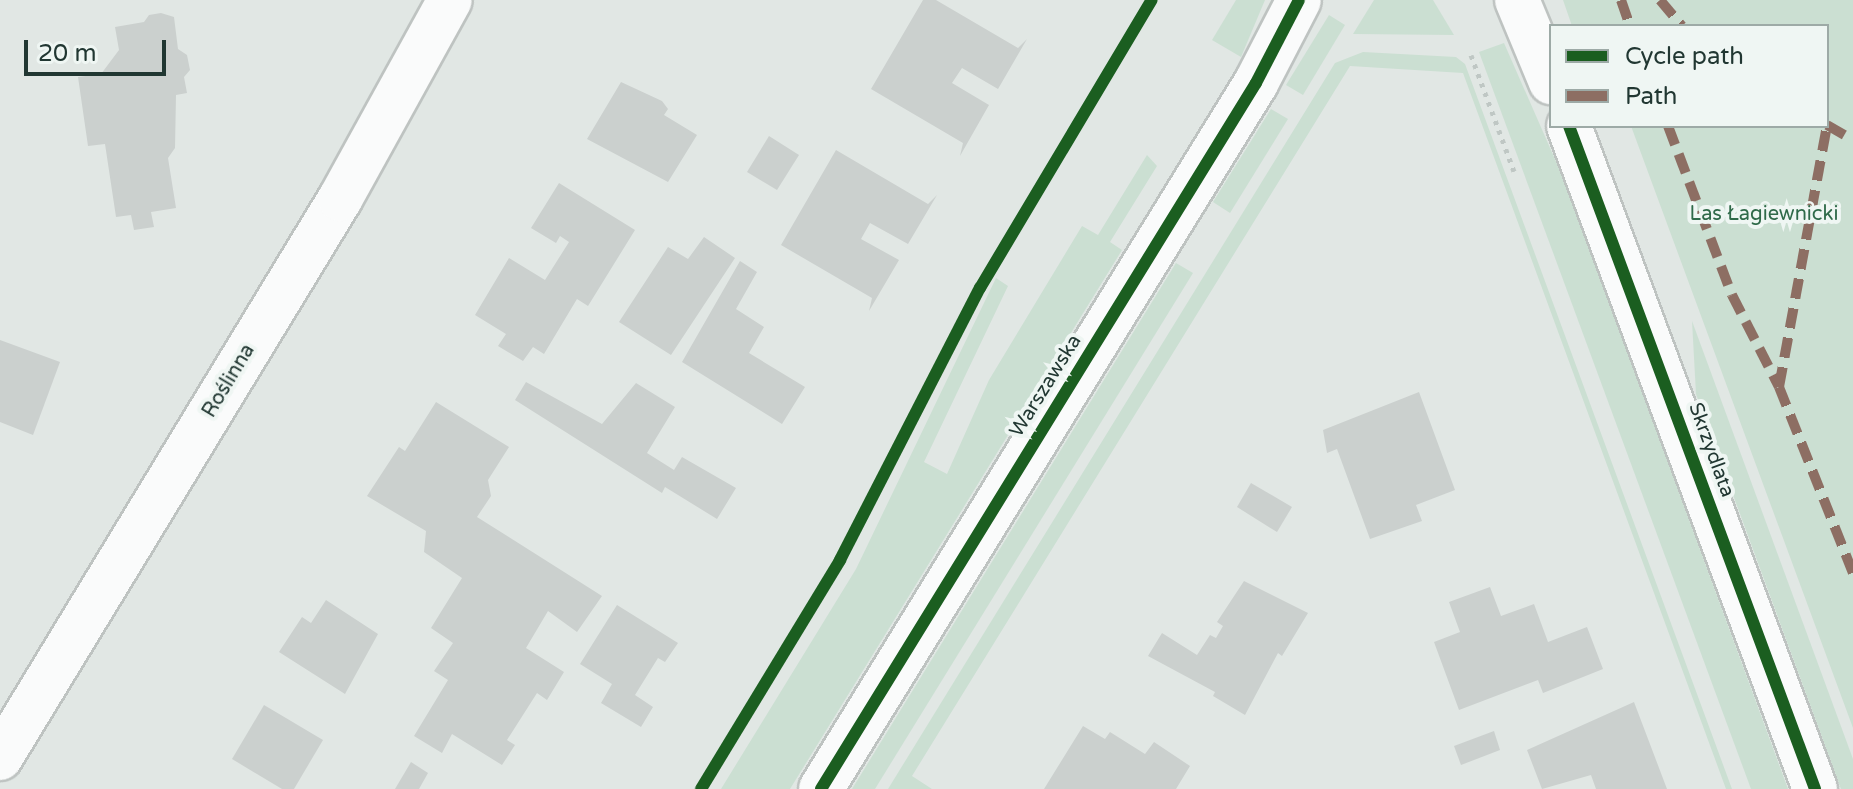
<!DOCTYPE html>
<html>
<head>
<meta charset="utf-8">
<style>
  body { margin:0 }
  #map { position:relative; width:1853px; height:789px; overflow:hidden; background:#e1e7e4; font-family:"Varela Round",sans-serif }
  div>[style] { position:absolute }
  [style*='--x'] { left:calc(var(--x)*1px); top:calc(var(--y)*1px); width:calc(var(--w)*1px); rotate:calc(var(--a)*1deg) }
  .green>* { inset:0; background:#cbdfd2 }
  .building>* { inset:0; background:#cbd0ce }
  .path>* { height:5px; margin-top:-2.5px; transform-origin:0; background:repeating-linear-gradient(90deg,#bfc7c4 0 4px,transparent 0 10px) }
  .roads { filter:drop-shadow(2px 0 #bec3c1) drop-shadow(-2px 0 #bec3c1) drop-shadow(0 2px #bec3c1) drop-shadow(0 -2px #bec3c1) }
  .minor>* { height:44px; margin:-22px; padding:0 22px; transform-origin:22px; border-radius:22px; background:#fafbfb }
  .quiet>* { height:10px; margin-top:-5px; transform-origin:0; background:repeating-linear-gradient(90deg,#8d6e63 0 20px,transparent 0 30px) }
  .cycleway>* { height:12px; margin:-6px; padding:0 6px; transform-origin:6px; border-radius:6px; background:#1b5e20 }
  span { translate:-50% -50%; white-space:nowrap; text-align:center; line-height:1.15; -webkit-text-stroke:8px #eff6f3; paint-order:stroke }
  .park-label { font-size:20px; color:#2f6a49 }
  .street-label { font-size:20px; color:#213732 }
  .legend { position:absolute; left:1549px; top:24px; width:280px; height:104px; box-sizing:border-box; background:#eff6f3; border:2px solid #9daaa6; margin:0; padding:10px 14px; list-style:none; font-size:24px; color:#213732 }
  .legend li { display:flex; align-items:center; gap:16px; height:40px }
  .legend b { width:40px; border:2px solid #9daaa6 }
  .scale { position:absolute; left:24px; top:40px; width:142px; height:36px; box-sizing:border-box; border:4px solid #213732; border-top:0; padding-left:10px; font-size:24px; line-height:28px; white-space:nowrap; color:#213732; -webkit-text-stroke:6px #eff6f3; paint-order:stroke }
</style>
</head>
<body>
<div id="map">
  <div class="green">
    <div style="clip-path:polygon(1236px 0,1265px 0,1241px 57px,1212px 40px)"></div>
    <div style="clip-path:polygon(1374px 0,1433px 0,1454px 35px,1353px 34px)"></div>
    <div style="clip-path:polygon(1563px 0,1853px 0,1853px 728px,1631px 126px,1827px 126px,1827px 26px,1572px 26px)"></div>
    <div style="clip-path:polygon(1329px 15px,1345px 25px,1303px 95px,1286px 85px)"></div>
    <div style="clip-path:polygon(1504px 43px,1565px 182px,1788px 789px,1751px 789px,1479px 52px)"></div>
    <div style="clip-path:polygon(1363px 52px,1456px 57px,1465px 64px,1732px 789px,1726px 789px,1463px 73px,1350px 66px,912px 776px,932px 789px,888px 789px,1335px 63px)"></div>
    <div style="clip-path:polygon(1271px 109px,1288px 119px,1230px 213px,1213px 202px)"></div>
    <div style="clip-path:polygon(1147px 155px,1157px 166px,1110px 242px,1122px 250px,790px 789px,721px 789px,856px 569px,996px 278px,1008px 286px,924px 462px,947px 474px,989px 380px,1082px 226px,1098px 235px)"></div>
    <div style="clip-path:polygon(1176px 263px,1193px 273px,875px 789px,852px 789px)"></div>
    <div style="clip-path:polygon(1692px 321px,1853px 759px,1853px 789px,1841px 789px,1696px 394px)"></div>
  </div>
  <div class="building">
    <div style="clip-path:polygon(923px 0,936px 0,1018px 48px,1027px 39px,998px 89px,962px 68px,952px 83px,989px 105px,960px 156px,963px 143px,871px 89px)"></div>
    <div style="clip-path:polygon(161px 13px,174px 17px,178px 49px,187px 55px,190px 70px,184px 77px,187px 93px,176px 95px,175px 148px,168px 158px,176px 208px,151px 212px,154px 227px,134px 230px,131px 215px,116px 217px,105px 144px,88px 146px,78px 77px,101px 74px,119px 50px,115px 27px,144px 22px,149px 15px)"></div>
    <div style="clip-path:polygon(621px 82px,662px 101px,668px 109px,664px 115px,697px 135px,668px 182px,587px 139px)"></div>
    <div style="clip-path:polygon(769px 136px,799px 155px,777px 190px,747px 172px)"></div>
    <div style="clip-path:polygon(836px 150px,928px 204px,937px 195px,908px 244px,870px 223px,861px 239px,899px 260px,869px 311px,872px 298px,781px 245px)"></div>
    <div style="clip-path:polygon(559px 183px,635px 230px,588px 306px,577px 299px,544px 354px,533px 347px,523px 361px,498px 346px,506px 334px,475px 315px,509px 258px,545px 280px,569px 242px,560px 236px,556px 243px,531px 228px)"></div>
    <div style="clip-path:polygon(704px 237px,735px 258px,671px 355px,619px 322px,668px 247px,688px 259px)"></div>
    <div style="clip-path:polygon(740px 261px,757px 272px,736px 309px,764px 327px,749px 353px,805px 387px,782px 424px,682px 362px)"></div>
    <div style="clip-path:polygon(0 340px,60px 362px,33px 435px,0 422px)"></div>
    <div style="clip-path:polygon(526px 382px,602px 424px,636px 383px,675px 407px,647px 453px,674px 470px,682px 457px,736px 488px,717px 519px,665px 487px,662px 493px,515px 400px)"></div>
    <div style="clip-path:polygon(1419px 392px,1455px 490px,1416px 505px,1422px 521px,1370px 539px,1337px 449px,1327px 453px,1323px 430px)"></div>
    <div style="clip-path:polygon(436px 402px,509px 447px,488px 480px,491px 496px,477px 517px,602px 596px,577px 632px,548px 611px,526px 648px,564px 672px,547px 700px,537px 693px,507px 740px,515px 745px,502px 765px,452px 734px,442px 753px,414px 736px,448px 680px,434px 671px,453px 643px,431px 628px,462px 578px,424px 552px,426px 531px,367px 496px,399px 447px,405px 451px)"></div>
    <div style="clip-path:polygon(1251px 483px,1292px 507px,1277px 532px,1237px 507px)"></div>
    <div style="clip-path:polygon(1244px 581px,1308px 613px,1282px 656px,1278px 653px,1245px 715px,1213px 696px,1215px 692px,1148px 656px,1162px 633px,1197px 655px,1210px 635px,1216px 638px,1223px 626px,1217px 622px)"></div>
    <div style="clip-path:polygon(1490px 587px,1501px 616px,1534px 604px,1548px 642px,1587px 627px,1603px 669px,1543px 693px,1538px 680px,1459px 710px,1434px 642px,1460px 632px,1449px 602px)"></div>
    <div style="clip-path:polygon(326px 600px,378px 634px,345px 694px,279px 652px,302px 617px,311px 623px)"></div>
    <div style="clip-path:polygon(617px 605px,678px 643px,665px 662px,658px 658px,635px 695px,653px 707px,641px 727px,601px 703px,612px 684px,580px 664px)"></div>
    <div style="clip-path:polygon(1634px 702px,1667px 789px,1596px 789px,1591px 775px,1542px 789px,1527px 750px)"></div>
    <div style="clip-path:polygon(264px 705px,323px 740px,294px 789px,282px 789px,232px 759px)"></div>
    <div style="clip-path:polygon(1083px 726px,1105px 739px,1110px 732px,1145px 754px,1154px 742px,1190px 766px,1176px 789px,1044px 789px)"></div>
    <div style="clip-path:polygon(1494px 731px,1500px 750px,1461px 765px,1454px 746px)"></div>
    <div style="clip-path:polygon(411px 762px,428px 773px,419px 789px,395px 789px)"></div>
  </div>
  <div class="path">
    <div style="--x:1471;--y:55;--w:124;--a:69.7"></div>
  </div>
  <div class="roads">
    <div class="minor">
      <div style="--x:1517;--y:0;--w:89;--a:67.5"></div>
      <div style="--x:1569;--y:126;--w:707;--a:69.64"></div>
      <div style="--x:0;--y:758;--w:654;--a:-58.69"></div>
      <div style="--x:340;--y:199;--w:227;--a:-61.1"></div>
      <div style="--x:821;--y:789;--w:829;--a:-58.36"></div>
      <div style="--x:1256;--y:83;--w:93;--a:-62.6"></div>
    </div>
  </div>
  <div class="quiet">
    <div style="--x:1621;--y:0;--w:28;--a:71"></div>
    <div style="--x:1660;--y:0;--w:34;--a:50"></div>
    <div style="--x:1827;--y:125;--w:30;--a:30"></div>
    <div style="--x:1668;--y:126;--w:181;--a:69.3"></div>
    <div style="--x:1732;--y:295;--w:103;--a:62.9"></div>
    <div style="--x:1779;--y:387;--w:200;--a:68.3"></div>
    <div style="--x:1779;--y:387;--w:265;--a:-79.6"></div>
  </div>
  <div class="cycleway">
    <div style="--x:1569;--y:126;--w:707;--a:69.64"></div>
    <div style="--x:701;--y:789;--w:268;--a:-58.7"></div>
    <div style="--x:840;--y:560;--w:306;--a:-62.8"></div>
    <div style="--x:980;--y:288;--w:335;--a:-59.2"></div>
    <div style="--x:821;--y:789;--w:829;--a:-58.36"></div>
    <div style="--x:1256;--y:83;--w:93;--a:-62.6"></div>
  </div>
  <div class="park-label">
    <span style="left:1764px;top:214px">Las Łagiewnicki</span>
  </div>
  <div class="street-label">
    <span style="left:229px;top:381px;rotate:-59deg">Roślinna</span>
    <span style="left:1046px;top:386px;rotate:-58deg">Warszawska</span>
    <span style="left:1711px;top:450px;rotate:70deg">Skrzydlata</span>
  </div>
  <ul class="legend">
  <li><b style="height:10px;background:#1b5e20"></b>Cycle path</li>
  <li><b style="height:10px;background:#8d6e63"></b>Path</li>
  </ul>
  <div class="scale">20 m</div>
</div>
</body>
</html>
